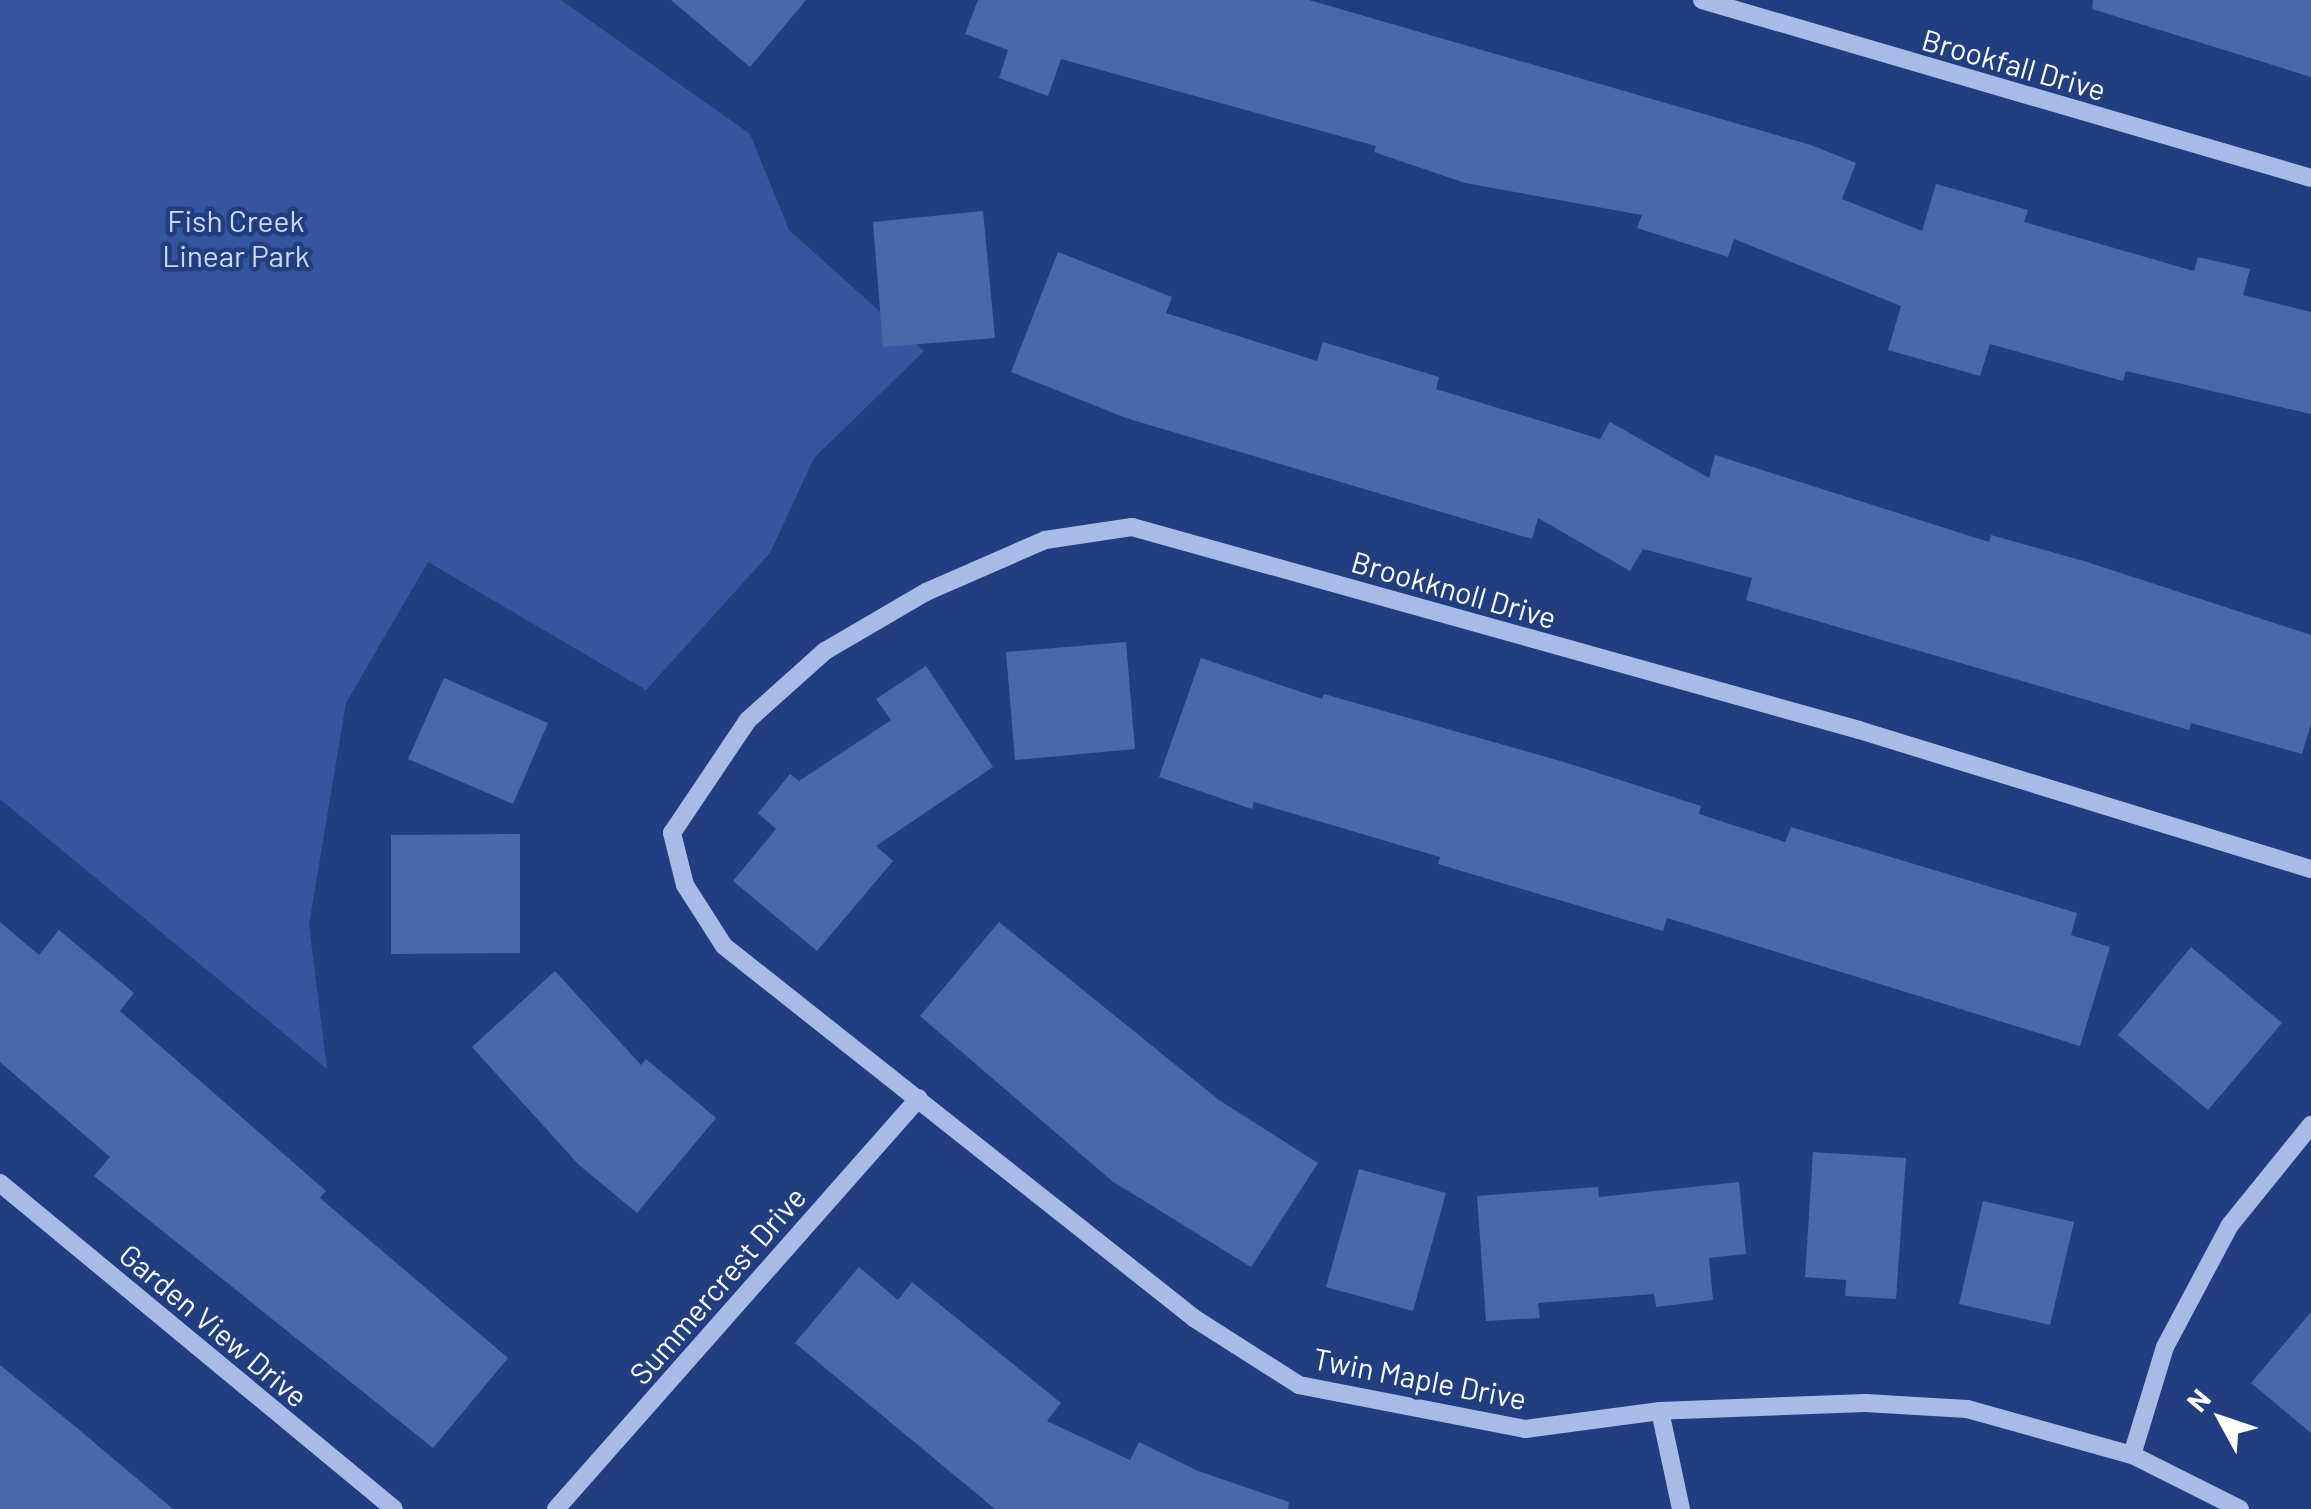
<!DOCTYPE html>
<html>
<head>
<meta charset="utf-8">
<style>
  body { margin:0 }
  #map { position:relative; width:2311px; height:1509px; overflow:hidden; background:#223d80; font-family:Barlow,sans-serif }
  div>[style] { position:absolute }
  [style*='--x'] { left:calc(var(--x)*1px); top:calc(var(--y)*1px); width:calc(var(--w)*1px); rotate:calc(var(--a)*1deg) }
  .green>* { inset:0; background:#36559e }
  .building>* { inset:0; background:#4b67a9 }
  .minor>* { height:18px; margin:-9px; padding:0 9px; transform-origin:9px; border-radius:9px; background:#a8bbe7 }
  span { translate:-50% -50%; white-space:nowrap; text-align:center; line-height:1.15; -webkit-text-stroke:9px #223d80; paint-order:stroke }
  .street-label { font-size:30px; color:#fff }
  .park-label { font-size:30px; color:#cbd8f6 }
  .north { position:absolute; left:2171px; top:1369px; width:100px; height:100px; -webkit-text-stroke:8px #223d80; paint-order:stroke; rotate:310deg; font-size:28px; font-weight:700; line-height:40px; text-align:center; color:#fff }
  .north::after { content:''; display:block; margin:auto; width:35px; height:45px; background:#fff; clip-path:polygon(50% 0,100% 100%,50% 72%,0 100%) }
</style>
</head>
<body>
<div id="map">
  <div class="green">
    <div style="clip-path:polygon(0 0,561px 0,750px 134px,789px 230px,924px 351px,814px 458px,770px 553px,646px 690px,428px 562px,346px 703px,309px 925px,327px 1069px,0 799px)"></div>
  </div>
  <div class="building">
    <div style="clip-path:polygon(671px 0,806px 0,750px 67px)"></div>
    <div style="clip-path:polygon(978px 0,1309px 0,1811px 145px,1856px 163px,1842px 199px,1922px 231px,1936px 184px,2028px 210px,2024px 222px,2194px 271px,2198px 257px,2250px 269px,2243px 295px,2311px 312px,2311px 414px,2126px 371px,2123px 381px,1990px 344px,1980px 376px,1888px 350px,1901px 306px,1734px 239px,1728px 257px,1637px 228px,1642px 215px,1465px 183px,1374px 152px,1376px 146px,1061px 59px,1048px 96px,999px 78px,1008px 50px,965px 34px)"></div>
    <div style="clip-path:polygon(2093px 0,2311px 0,2311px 77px,2092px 9px)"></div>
    <div style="clip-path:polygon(983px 211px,995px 338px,883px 347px,873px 222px)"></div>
    <div style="clip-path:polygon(1058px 252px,1172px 297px,1166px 313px,1317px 361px,1323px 342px,1439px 377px,1436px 389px,1600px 439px,1610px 422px,1709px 478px,1715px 455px,1989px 542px,1991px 535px,2084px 561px,2311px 635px,2311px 724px,2302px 754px,2191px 723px,2189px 730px,1746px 600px,1752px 578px,1643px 549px,1630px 571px,1538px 518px,1532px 539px,1126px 418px,1011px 372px)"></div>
    <div style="clip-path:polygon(1126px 642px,1135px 749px,1015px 760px,1006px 652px)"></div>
    <div style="clip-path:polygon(1201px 658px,1322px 699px,1324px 694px,1564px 762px,1701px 806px,1699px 814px,1785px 842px,1791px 827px,2077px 913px,2071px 935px,2110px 947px,2080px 1046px,1667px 918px,1663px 931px,1438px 864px,1440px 857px,1254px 802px,1252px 809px,1159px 777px)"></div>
    <div style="clip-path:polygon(926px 666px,993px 767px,876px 846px,893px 861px,817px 951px,733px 881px,776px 829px,758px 813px,790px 774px,799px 781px,891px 720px,876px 699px)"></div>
    <div style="clip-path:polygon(444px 678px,548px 723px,513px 804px,408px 759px)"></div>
    <div style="clip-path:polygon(520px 834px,520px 953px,391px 954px,391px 835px)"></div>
    <div style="clip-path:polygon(0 922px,39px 955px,59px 930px,134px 993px,120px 1011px,326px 1191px,320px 1198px,508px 1358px,433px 1448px,94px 1176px,110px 1157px,0 1062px)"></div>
    <div style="clip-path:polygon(999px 922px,1219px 1100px,1318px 1163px,1251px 1267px,1112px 1181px,920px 1016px)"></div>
    <div style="clip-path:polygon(2191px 947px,2282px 1023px,2208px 1110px,2118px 1035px)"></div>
    <div style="clip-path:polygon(555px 971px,641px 1065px,646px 1059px,716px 1118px,637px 1213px,579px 1165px,472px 1047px)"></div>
    <div style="clip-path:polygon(1813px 1152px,1906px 1158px,1896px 1299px,1845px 1296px,1846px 1280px,1805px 1277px)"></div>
    <div style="clip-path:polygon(1359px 1169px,1446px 1193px,1413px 1311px,1326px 1287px)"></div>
    <div style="clip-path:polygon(1739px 1182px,1746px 1254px,1709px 1258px,1713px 1300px,1656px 1307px,1654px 1294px,1538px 1303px,1540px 1318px,1486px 1321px,1477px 1196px,1598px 1187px,1599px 1197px)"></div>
    <div style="clip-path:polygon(1983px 1201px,2074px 1222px,2050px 1325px,1959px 1304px)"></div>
    <div style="clip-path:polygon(859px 1267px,898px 1300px,912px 1282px,1061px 1403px,1047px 1421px,1130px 1460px,1139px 1442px,1198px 1471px,1289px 1502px,1288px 1509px,995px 1509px,795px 1343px)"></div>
    <div style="clip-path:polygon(2311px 1312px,2311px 1433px,2251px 1383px)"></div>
    <div style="clip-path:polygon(0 1365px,77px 1428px,173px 1509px,0 1509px)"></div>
  </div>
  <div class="minor">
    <div style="--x:1702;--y:0;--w:634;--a:16.29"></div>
    <div style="--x:0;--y:1183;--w:511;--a:39.6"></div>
    <div style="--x:1660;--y:1411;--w:100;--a:77.9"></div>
    <div style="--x:2132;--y:1455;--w:113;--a:-73"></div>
    <div style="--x:2165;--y:1347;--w:138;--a:-62"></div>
    <div style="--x:2230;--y:1225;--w:129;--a:-51"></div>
    <div style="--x:556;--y:1509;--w:548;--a:-48.55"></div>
    <div style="--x:2240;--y:1509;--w:121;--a:-153.4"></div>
    <div style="--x:2132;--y:1455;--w:171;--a:-164.4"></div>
    <div style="--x:1967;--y:1409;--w:102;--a:-176.6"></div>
    <div style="--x:1865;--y:1403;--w:205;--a:177.8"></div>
    <div style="--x:1660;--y:1411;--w:136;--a:172.4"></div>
    <div style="--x:1525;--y:1429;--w:230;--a:-169"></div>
    <div style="--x:1299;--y:1385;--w:125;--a:-147.5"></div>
    <div style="--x:1194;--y:1318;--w:599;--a:-141.64"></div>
    <div style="--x:724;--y:946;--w:72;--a:-122.6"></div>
    <div style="--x:685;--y:885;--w:54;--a:-104"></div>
    <div style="--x:672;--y:833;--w:136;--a:-56.1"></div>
    <div style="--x:748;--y:720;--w:103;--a:-41.9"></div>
    <div style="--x:825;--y:651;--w:117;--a:-30.3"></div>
    <div style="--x:926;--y:592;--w:130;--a:-23.6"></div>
    <div style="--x:1045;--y:540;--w:88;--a:-8.5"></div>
    <div style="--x:1132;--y:527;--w:755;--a:15.6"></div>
    <div style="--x:1859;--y:730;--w:473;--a:17.1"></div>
  </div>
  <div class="street-label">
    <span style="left:2014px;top:64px;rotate:16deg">Brookfall Drive</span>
    <span style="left:1454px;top:589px;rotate:16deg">Brookknoll Drive</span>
    <span style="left:717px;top:1285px;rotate:-49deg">Summercrest Drive</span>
    <span style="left:214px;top:1325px;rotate:40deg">Garden View Drive</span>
    <span style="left:1420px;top:1378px;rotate:11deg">Twin Maple Drive</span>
  </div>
  <div class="park-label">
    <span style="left:236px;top:237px">Fish Creek<br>Linear Park</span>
  </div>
  <div class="north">N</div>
</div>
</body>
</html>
